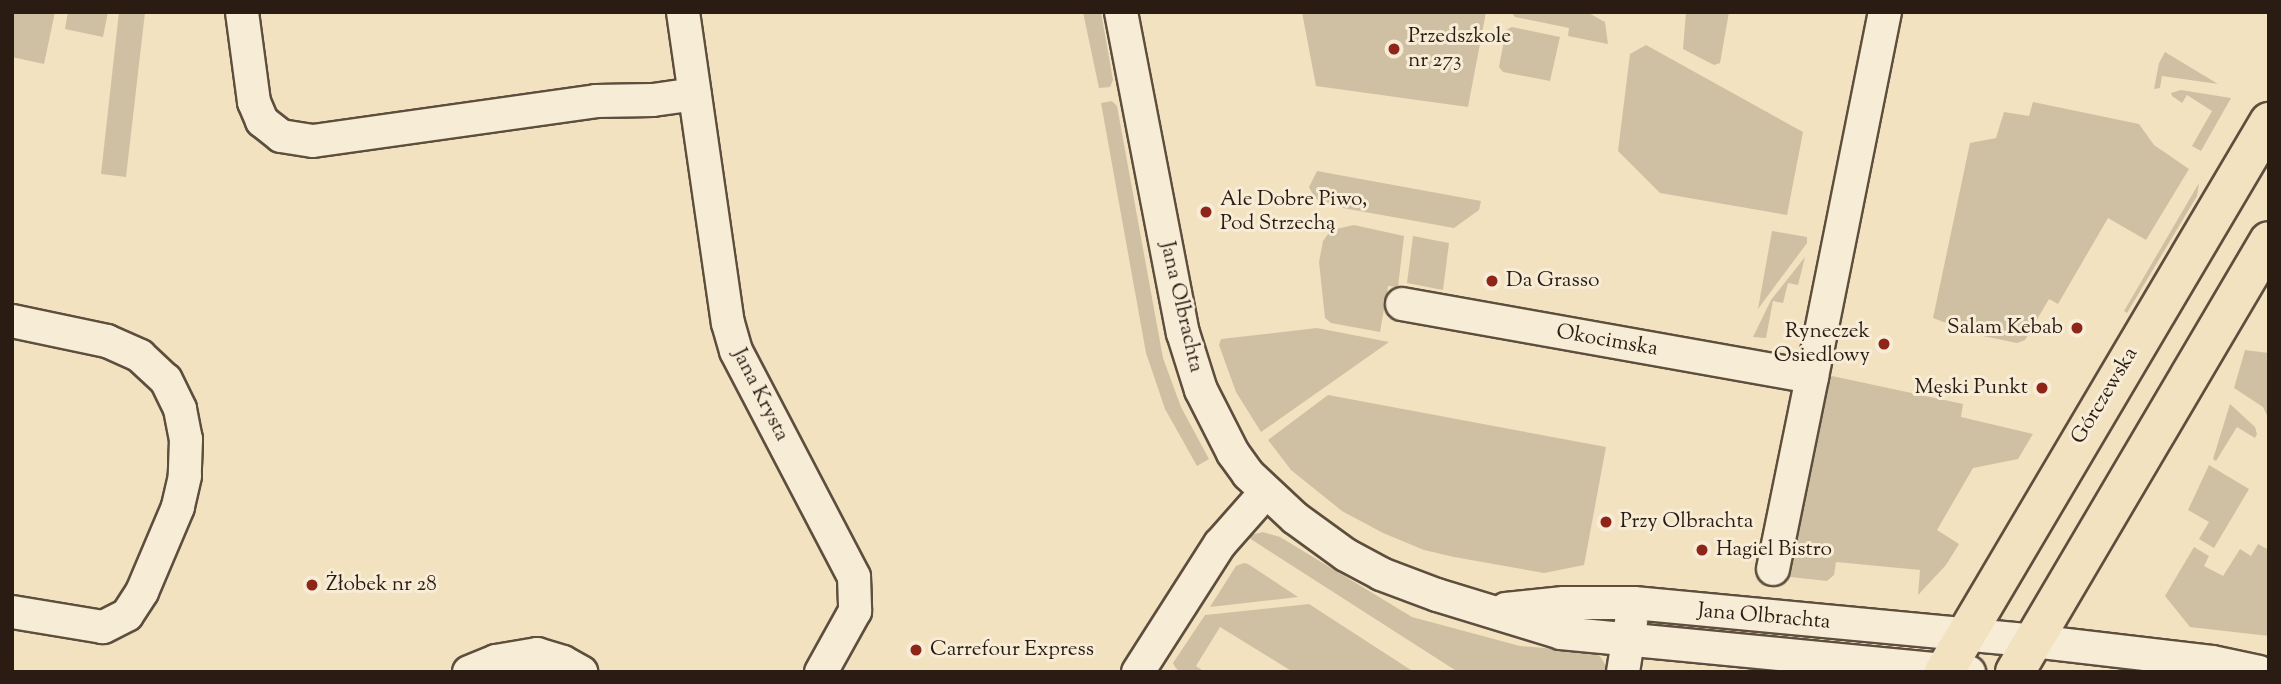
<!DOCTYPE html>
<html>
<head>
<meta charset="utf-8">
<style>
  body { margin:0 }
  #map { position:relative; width:2281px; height:684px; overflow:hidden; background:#f2e2c0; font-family:"Sorts Mill Goudy",serif }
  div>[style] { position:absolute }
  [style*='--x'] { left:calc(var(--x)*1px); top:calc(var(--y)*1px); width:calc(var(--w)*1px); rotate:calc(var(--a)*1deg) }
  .green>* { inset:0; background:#d0c0a3 }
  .roads { filter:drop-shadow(2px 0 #5d4e3e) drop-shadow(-2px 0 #5d4e3e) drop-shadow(0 2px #5d4e3e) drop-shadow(0 -2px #5d4e3e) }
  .minor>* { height:32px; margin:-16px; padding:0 16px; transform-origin:16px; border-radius:16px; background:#f7ecd6 }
  .major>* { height:38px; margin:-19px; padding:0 19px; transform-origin:19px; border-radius:19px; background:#f2e2c0 }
  .dots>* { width:19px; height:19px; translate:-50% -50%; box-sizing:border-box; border:4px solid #f7ecd6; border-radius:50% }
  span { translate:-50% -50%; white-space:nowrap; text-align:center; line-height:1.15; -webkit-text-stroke:6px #f7ecd6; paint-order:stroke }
  .poi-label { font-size:21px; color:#2b1c13 }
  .left { translate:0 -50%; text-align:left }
  .right { translate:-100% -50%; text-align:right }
  .street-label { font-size:21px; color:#2b1c13 }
  .frame { position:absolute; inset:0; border:14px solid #2b1c13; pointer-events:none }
</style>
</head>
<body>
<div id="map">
  <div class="green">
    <div style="clip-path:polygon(12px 12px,55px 12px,44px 64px,12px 57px)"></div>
    <div style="clip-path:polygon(68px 12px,108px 12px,103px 37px,65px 29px)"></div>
    <div style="clip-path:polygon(119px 12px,145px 12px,126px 177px,101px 174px)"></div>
    <div style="clip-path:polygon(1083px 12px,1101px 12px,1113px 80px,1110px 87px,1099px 88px)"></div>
    <div style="clip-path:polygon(1302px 12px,1486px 12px,1468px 107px,1316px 86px)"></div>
    <div style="clip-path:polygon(1511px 12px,1587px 12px,1605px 22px,1608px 44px,1568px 36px,1569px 28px,1515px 17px)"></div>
    <div style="clip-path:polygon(1686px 12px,1729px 12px,1720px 63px,1714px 65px,1683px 49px)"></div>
    <div style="clip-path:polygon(1512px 27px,1560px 37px,1550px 81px,1503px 72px,1499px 67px,1506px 30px)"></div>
    <div style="clip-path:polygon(1646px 45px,1803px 132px,1787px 215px,1660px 193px,1618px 151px,1630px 54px)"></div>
    <div style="clip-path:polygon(2165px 52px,2218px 84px,2162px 76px,2160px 88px,2154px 89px,2159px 63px)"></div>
    <div style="clip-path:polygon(2181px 90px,2231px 98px,2201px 151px,2192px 146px,2212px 111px,2187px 95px,2182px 103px,2172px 96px,2171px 93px)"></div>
    <div style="clip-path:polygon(1112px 101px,1117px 106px,1163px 358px,1181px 407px,1209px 459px,1197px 466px,1165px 409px,1146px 353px,1101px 103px)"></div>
    <div style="clip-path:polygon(2033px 102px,2139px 124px,2154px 145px,2189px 169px,2146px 240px,2108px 218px,2058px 304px,2049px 299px,2025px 340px,2017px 343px,1978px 335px,1933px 318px,1970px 143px,1996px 138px,2004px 112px,2029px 116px)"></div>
    <div style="clip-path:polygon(1317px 171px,1481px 201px,1479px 210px,1454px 228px,1326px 205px,1315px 198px,1309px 187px)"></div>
    <div style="clip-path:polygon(2199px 183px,2197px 196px,2127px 313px,2124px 311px)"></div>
    <div style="clip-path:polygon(1354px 225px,1404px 236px,1398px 287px,1388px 286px,1380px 332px,1331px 323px,1325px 318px,1319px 262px,1323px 241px,1331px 230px)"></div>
    <div style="clip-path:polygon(1772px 231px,1807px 237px,1807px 243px,1758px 309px)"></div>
    <div style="clip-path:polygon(1413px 236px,1449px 243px,1443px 290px,1407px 283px)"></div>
    <div style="clip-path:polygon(1805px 257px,1798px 285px,1788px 283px,1783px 303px,1773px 301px,1766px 338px,1753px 337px,1771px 300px)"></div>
    <div style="clip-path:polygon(1317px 328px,1389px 342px,1261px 432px,1236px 392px,1219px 345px,1221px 339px)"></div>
    <div style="clip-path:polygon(2245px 350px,2269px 353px,2269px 420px,2263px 407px,2234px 388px)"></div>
    <div style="clip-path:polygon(1832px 376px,1963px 404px,1961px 417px,2033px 434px,2018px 459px,1973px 468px,1937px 530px,1959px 544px,1946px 565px,1918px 595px,1920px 570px,1836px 562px,1834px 575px,1827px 581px,1781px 576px,1812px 441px,1820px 423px,1828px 379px)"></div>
    <div style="clip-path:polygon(1328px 395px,1606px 447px,1584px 565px,1544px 573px,1454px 557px,1424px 550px,1383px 533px,1342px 511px,1291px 470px,1268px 440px)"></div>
    <div style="clip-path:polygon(2230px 404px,2255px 427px,2257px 434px,2255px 438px,2237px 427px,2216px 461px,2213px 459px)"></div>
    <div style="clip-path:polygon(2209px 465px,2249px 489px,2214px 548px,2199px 539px,2209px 522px,2188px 510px)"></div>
    <div style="clip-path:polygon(1263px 532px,1280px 537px,1412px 617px,1520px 646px,1592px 652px,1600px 656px,1610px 672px,1458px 672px,1246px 536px)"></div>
    <div style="clip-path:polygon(2258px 544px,2269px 550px,2269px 636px,2190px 627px,2165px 596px,2194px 547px,2209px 556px,2204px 566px,2223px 576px,2240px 549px,2251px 556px)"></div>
    <div style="clip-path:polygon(1244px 563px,1248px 564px,1298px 597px,1210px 607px,1236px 566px)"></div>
    <div style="clip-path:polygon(1309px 604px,1414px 672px,1293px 672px,1220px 627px,1196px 666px,1205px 672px,1180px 672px,1175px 667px,1173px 663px,1205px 615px)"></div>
  </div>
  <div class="roads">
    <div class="minor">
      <div style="--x:242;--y:12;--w:91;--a:82.4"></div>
      <div style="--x:254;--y:102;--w:21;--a:67"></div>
      <div style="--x:262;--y:121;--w:24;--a:38"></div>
      <div style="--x:281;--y:136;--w:32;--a:9"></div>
      <div style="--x:313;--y:141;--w:286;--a:-8"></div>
      <div style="--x:596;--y:101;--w:57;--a:-1"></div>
      <div style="--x:653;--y:100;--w:42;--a:-8.1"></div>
      <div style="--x:683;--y:12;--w:314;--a:81.8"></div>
      <div style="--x:728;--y:323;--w:29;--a:74"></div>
      <div style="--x:736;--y:351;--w:255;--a:62.4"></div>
      <div style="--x:854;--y:577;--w:34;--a:88"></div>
      <div style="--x:855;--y:611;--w:70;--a:119.1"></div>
      <div style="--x:1121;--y:12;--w:327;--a:79.1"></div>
      <div style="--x:1183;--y:333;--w:60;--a:72.5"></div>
      <div style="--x:1201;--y:390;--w:71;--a:63.1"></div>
      <div style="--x:1233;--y:453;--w:26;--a:54"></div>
      <div style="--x:1248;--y:474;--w:64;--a:43.1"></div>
      <div style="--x:1295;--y:518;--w:63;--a:36"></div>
      <div style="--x:1346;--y:555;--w:40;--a:28"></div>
      <div style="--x:1381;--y:574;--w:60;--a:20.6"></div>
      <div style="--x:1437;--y:595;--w:130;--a:17"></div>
      <div style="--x:1561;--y:633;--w:410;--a:5.5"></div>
      <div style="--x:1402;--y:304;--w:416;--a:10.1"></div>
      <div style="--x:1812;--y:377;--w:372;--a:-78.7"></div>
      <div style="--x:12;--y:321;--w:97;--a:11.9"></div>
      <div style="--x:107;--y:341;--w:36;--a:24"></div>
      <div style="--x:140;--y:356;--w:35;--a:43"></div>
      <div style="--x:166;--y:380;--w:32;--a:64"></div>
      <div style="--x:180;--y:409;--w:31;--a:79"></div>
      <div style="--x:186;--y:439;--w:37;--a:92"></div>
      <div style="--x:185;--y:476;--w:32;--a:103"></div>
      <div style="--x:178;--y:507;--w:92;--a:113"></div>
      <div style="--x:142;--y:592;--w:27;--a:123"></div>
      <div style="--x:127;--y:615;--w:27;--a:153"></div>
      <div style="--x:103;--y:627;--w:92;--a:-170.6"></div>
      <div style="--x:1773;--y:569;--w:196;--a:-78.5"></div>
      <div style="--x:1506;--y:609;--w:58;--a:-5.9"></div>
      <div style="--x:1564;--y:603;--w:70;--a:0"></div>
      <div style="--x:1634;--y:603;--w:401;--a:5.4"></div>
      <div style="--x:2033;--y:641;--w:180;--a:6.7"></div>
      <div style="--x:2212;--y:662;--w:48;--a:12"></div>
      <div style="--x:469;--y:672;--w:29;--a:-22"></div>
      <div style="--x:496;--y:661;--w:42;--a:-9.7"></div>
      <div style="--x:537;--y:654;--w:27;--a:17"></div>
      <div style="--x:563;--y:662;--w:21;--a:29"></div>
      <div style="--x:1138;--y:672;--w:152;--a:-57.4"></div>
      <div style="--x:1220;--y:544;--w:68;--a:-48.6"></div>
      <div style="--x:1623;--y:672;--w:51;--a:-80.9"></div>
    </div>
    <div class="major">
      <div style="--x:1944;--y:672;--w:639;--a:-59.42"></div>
      <div style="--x:2015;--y:672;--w:500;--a:-59.49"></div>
    </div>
  </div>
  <div class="dots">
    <div style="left:1394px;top:49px;background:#8f2418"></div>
    <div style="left:1206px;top:212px;background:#8f2418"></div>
    <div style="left:1492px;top:281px;background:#8f2418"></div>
    <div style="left:2077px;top:328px;background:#8f2418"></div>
    <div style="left:1884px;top:344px;background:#8f2418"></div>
    <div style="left:2042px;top:388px;background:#8f2418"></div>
    <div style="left:1606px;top:522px;background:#8f2418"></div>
    <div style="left:1702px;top:550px;background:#8f2418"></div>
    <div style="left:312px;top:585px;background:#8f2418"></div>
    <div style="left:916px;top:650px;background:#8f2418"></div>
  </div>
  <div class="poi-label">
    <span class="left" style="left:1408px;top:49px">Przedszkole<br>nr 273</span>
    <span class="left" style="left:1220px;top:212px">Ale Dobre Piwo,<br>Pod Strzechą</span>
    <span class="left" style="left:1506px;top:281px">Da Grasso</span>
    <span class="right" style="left:2063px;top:328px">Salam Kebab</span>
    <span class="right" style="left:1870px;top:344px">Ryneczek<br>Osiedlowy</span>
    <span class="right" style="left:2028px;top:388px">Męski Punkt</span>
    <span class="left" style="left:1620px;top:522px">Przy Olbrachta</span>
    <span class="left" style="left:1716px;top:550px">Hagiel Bistro</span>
    <span class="left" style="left:326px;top:585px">Żłobek nr 28</span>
    <span class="left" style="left:930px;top:650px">Carrefour Express</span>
  </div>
  <div class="street-label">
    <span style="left:1181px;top:307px;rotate:77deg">Jana Olbrachta</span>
    <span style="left:1607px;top:341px;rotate:10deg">Okocimska</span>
    <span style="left:760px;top:395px;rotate:63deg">Jana Krysta</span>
    <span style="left:2105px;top:396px;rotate:-59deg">Górczewska</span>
    <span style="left:1764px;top:617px;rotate:5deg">Jana Olbrachta</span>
  </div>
  <div class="frame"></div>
</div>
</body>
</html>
